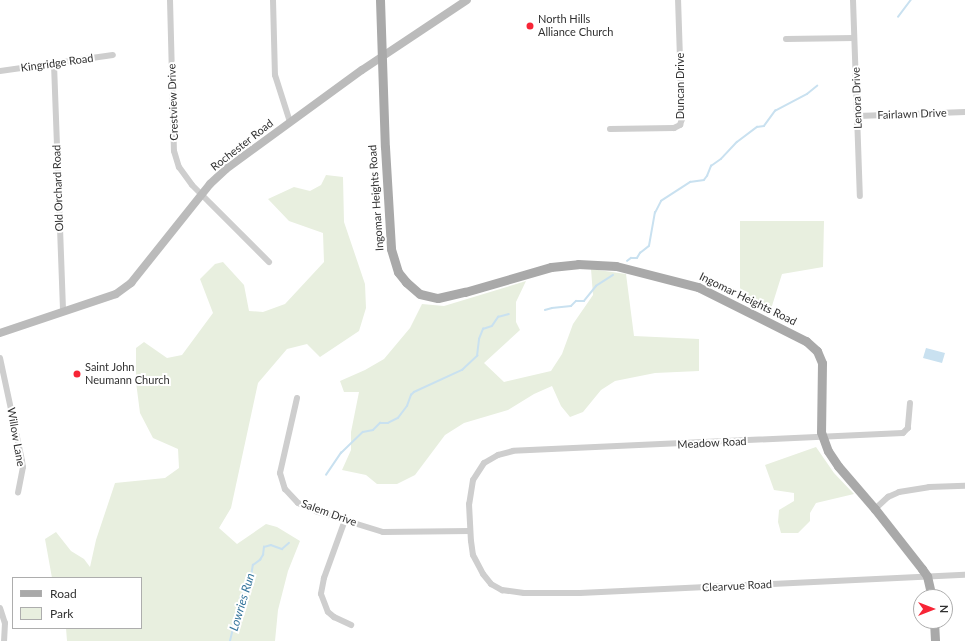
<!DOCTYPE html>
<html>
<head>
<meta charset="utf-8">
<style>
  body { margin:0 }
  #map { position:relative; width:965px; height:641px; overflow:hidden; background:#fff; font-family:Lato,sans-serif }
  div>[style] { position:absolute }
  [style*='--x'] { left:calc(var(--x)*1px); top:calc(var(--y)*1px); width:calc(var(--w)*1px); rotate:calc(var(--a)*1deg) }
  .green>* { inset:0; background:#e8efdf }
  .water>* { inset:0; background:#c9e1f0 }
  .stream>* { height:1.5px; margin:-0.75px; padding:0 0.75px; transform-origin:0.75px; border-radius:0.75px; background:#c9e1f0 }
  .street>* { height:6px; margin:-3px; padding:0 3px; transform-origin:3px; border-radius:3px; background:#cecece }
  .secondary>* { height:8px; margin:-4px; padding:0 4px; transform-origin:4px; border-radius:4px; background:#bbb }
  .primary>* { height:9px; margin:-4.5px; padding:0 4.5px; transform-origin:4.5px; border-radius:4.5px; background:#a9a9a9 }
  .dots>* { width:11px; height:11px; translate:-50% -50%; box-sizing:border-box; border:2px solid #fff; border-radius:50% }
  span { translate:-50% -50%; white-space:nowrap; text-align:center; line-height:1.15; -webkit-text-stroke:4px #fff; paint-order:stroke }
  .poi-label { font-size:11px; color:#313131 }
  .left { translate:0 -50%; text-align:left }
  .street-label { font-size:11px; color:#313131 }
  .water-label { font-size:12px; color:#36769d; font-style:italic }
  .legend { position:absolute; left:12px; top:577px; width:130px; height:52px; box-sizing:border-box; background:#fff; border:1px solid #adadad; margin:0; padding:5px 7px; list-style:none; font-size:12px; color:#313131 }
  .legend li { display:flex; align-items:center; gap:8px; height:20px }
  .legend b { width:20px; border:1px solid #adadad }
  .north { position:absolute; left:913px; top:589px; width:40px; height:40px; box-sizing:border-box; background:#fff; border:1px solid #adadad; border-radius:50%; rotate:90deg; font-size:11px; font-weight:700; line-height:16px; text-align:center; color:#313131 }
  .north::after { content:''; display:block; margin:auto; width:14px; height:18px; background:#f72536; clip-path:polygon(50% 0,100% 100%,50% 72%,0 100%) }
</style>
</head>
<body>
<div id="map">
  <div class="green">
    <div style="clip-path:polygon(326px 175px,343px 177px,344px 222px,365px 284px,366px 308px,359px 331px,320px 357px,307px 344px,287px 349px,258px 383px,231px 508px,219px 528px,237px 544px,266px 524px,277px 527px,300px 541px,288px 571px,278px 610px,275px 641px,67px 641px,66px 628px,141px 628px,141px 578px,52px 578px,45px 539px,56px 532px,71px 551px,84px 559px,90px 567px,96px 540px,115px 483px,165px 478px,179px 468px,178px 449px,153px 438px,140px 413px,136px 382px,136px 348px,144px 342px,167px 358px,182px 355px,213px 313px,200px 279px,215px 264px,223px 262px,244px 285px,249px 311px,263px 312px,285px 304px,324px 262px,323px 233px,289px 221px,268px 199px,294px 187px,310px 191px,321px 185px)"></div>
    <div style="clip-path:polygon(740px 221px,824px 221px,823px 267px,782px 274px,771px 309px,740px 293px)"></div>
    <div style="clip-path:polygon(591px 269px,626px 274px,634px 336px,699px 339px,699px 371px,655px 373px,615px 381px,601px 390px,583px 412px,570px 417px,561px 406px,552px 386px,534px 394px,508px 410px,464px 423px,445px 435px,415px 475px,397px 484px,377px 484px,366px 475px,342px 470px,351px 450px,351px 432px,359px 392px,344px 392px,340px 381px,365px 370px,384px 359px,410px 328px,422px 304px,444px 306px,526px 281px,516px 302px,516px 322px,520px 330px,484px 363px,504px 382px,551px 371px,562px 354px,573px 324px,593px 295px)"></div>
    <div style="clip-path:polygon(816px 447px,834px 473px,854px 494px,816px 503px,810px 513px,810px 521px,798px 533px,781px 533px,778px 522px,779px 510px,794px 501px,794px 493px,774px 490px,765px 465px)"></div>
  </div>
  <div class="water">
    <div style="clip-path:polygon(926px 348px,945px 353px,942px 363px,923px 358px)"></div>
  </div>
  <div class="stream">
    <div style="--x:898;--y:17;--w:21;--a:-53"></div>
    <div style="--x:627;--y:261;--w:5;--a:-37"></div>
    <div style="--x:631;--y:258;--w:6;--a:0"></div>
    <div style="--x:637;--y:258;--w:6;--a:-59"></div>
    <div style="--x:640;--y:253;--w:11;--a:-38"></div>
    <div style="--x:649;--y:246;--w:34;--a:-80"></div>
    <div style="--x:655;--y:213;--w:13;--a:-63"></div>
    <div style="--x:661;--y:201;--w:35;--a:-33"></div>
    <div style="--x:690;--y:182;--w:14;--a:-8"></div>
    <div style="--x:704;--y:180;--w:5;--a:-53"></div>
    <div style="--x:707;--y:176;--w:11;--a:-68"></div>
    <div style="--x:711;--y:166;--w:12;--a:-35"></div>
    <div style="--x:721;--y:159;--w:23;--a:-47"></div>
    <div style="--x:737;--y:142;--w:25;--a:-37"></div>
    <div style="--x:757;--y:127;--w:7;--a:-8"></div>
    <div style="--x:764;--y:126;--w:19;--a:-54"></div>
    <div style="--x:775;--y:111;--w:36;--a:-28"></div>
    <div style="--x:807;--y:94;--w:13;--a:-39"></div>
    <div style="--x:545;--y:310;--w:7;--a:-16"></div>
    <div style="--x:552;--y:308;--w:19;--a:-6"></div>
    <div style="--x:571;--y:306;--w:7;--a:-45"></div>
    <div style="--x:576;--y:301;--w:8;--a:0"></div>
    <div style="--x:584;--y:301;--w:19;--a:-51"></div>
    <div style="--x:596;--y:286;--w:20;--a:-33"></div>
    <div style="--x:326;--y:475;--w:27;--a:-56"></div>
    <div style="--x:341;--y:453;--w:30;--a:-44"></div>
    <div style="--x:363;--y:432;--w:10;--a:-11"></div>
    <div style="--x:373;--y:430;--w:10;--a:-45"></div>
    <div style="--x:380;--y:423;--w:8;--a:0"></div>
    <div style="--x:388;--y:423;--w:11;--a:-27"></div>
    <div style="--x:398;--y:418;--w:15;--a:-53"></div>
    <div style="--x:407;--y:406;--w:12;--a:-70"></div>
    <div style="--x:411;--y:395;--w:4;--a:-45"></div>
    <div style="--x:414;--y:392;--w:53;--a:-24.6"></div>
    <div style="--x:462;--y:370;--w:21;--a:-43"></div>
    <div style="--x:477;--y:356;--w:17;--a:-83"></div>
    <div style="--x:479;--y:339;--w:11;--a:-68"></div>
    <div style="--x:483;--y:329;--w:9;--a:-18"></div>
    <div style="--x:492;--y:326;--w:11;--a:-56"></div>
    <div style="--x:498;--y:317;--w:11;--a:-15"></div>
    <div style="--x:230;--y:641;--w:46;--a:-76.3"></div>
    <div style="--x:241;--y:596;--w:16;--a:-55"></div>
    <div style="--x:250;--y:583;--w:18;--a:-81"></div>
    <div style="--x:253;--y:565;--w:9;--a:-36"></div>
    <div style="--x:260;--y:560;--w:6;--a:-59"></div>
    <div style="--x:263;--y:555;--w:8;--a:-83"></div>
    <div style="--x:264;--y:547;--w:7;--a:-16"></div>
    <div style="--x:271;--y:545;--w:12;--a:20"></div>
    <div style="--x:282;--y:549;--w:9;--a:-41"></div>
  </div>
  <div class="street">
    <div style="--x:170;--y:0;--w:151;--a:88.5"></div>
    <div style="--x:174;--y:151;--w:17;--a:73"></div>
    <div style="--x:179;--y:167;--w:22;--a:54"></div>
    <div style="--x:192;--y:185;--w:109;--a:45"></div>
    <div style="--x:273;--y:0;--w:75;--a:88.5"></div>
    <div style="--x:275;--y:75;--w:49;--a:72.3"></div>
    <div style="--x:853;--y:0;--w:196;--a:88"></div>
    <div style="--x:786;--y:39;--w:68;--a:-0.8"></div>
    <div style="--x:54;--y:64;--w:248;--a:87.9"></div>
    <div style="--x:0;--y:71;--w:114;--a:-8.1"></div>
    <div style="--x:858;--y:116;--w:107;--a:-2.1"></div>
    <div style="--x:610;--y:129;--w:64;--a:-0.9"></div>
    <div style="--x:674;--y:128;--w:7;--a:-27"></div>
    <div style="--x:680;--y:125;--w:6;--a:-72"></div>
    <div style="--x:682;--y:119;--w:119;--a:-91.9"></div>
    <div style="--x:0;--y:358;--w:105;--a:77.9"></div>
    <div style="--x:22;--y:461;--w:6;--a:81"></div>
    <div style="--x:23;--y:467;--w:26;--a:101"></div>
    <div style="--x:297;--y:398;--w:77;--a:102.8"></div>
    <div style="--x:280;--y:473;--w:17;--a:73"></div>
    <div style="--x:285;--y:489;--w:19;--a:47"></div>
    <div style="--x:298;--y:503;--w:22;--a:24"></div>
    <div style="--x:318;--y:512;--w:68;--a:17.1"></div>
    <div style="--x:383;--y:532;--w:87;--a:-0.7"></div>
    <div style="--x:910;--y:403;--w:25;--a:95"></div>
    <div style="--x:908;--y:428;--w:7;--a:135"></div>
    <div style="--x:903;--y:433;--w:390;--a:177.4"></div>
    <div style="--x:513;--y:451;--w:16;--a:165"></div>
    <div style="--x:498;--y:455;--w:16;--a:150"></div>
    <div style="--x:484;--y:463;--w:20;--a:123"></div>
    <div style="--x:473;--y:480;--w:24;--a:99"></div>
    <div style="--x:469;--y:504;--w:37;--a:87"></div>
    <div style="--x:471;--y:541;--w:14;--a:82"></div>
    <div style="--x:473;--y:555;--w:21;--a:62"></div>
    <div style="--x:483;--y:574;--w:13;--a:51"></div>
    <div style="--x:491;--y:584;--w:13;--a:29"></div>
    <div style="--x:502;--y:590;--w:22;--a:8"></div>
    <div style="--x:524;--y:593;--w:56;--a:0"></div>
    <div style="--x:580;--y:593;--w:385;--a:-2.7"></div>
    <div style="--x:875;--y:509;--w:18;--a:-43"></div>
    <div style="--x:888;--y:497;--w:12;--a:-24"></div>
    <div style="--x:899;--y:492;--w:30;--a:-9"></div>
    <div style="--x:929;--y:487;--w:36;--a:-2"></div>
    <div style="--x:345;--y:520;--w:62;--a:109.9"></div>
    <div style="--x:324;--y:578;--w:16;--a:101"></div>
    <div style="--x:321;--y:594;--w:19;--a:69"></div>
    <div style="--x:328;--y:612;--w:8;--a:40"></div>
    <div style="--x:334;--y:617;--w:19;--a:25"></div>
    <div style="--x:0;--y:608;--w:16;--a:72"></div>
    <div style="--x:5;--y:623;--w:18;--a:93"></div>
  </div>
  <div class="secondary">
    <div style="--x:0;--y:333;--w:122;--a:-18.6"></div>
    <div style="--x:116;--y:294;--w:19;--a:-36"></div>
    <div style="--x:131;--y:283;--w:127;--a:-51.4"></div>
    <div style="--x:210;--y:184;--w:22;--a:-43"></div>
    <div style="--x:226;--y:169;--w:168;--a:-36.1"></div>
    <div style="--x:362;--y:70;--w:126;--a:-33.7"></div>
  </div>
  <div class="primary">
    <div style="--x:380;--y:0;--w:147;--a:88.1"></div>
    <div style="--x:385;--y:147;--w:102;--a:86.6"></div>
    <div style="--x:391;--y:249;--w:24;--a:73"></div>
    <div style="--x:398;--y:272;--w:13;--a:51"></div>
    <div style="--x:406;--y:282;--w:18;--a:41"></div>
    <div style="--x:420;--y:294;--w:18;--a:13"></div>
    <div style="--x:438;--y:298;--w:28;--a:-13"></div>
    <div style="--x:465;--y:292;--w:90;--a:-16.2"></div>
    <div style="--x:551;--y:267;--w:27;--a:-6"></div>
    <div style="--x:578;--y:264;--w:38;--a:3"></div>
    <div style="--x:616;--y:266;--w:85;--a:14.4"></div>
    <div style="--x:698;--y:287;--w:121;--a:26.6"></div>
    <div style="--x:806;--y:341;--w:15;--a:42"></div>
    <div style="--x:817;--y:351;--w:13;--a:67"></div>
    <div style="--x:822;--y:363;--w:69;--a:90.8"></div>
    <div style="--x:821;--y:432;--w:20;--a:70"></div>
    <div style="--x:828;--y:451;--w:18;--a:56"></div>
    <div style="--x:838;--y:466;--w:57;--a:49.3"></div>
    <div style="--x:875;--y:509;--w:76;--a:51.9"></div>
    <div style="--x:922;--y:569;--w:9;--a:54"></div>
    <div style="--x:927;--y:576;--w:22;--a:77"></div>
    <div style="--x:934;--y:621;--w:20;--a:87"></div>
  </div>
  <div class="dots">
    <div style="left:530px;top:26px;background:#f72536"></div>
    <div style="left:77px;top:374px;background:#f72536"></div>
  </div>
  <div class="poi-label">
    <span class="left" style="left:538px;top:26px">North Hills<br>Alliance Church</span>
    <span class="left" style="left:85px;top:374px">Saint John<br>Neumann Church</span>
  </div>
  <div class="street-label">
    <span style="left:57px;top:63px;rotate:-8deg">Kingridge Road</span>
    <span style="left:680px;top:86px;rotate:-90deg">Duncan Drive</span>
    <span style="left:857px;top:98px;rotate:-92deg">Lenora Drive</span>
    <span style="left:173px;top:102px;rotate:-92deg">Crestview Drive</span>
    <span style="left:912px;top:114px;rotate:-2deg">Fairlawn Drive</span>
    <span style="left:242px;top:145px;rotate:-38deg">Rochester Road</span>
    <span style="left:58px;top:188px;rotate:-92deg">Old Orchard Road</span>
    <span style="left:376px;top:198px;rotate:-94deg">Ingomar Heights Road</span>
    <span style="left:748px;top:299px;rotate:26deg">Ingomar Heights Road</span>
    <span style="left:16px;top:437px;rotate:80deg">Willow Lane</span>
    <span style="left:712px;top:443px;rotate:-3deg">Meadow Road</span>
    <span style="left:329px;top:513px;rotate:20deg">Salem Drive</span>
    <span style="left:737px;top:586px;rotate:-3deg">Clearvue Road</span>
  </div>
  <div class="water-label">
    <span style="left:242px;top:602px;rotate:-73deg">Lowries Run</span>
  </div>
  <ul class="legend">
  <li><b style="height:5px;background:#a9a9a9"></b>Road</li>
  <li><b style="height:11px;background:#e8efdf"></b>Park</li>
  </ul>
  <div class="north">N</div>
</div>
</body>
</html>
